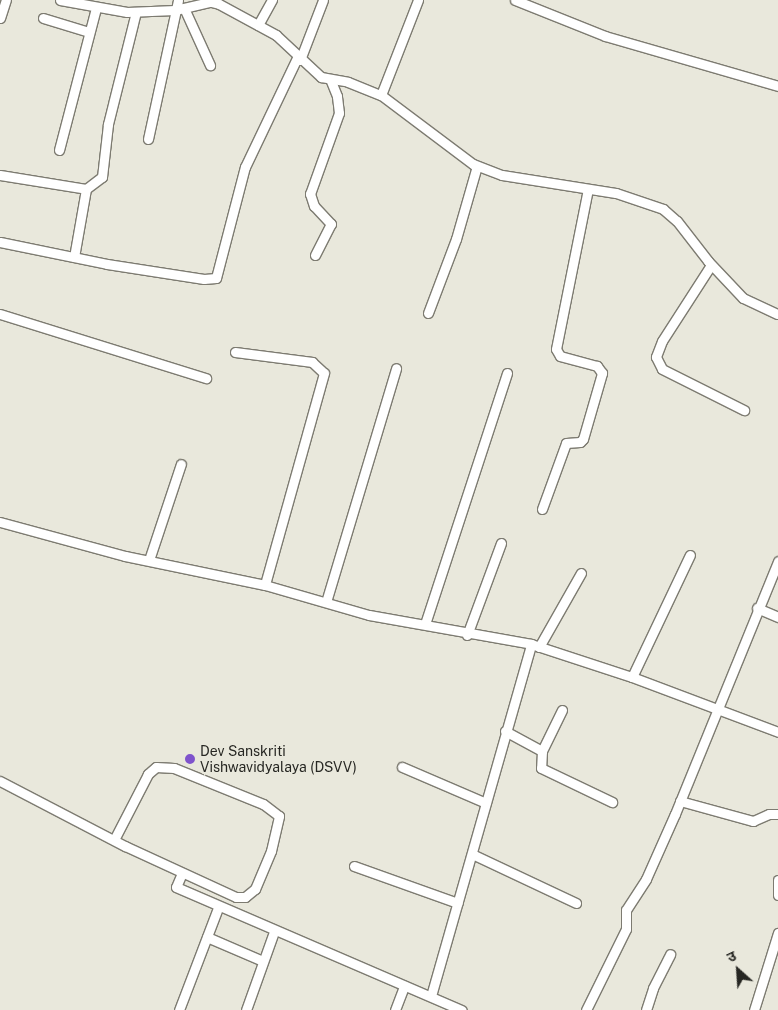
<!DOCTYPE html>
<html>
<head>
<meta charset="utf-8">
<style>
  body { margin:0 }
  #map { position:relative; width:778px; height:1010px; overflow:hidden; background:#e9e8dc; font-family:"Public Sans","Noto Sans Devanagari",sans-serif }
  div>[style] { position:absolute }
  [style*='--x'] { left:calc(var(--x)*1px); top:calc(var(--y)*1px); width:calc(var(--w)*1px); rotate:calc(var(--a)*1deg) }
  .roads { filter:drop-shadow(1px 0 #7d7b71) drop-shadow(-1px 0 #7d7b71) drop-shadow(0 1px #7d7b71) drop-shadow(0 -1px #7d7b71) }
  .minor>* { height:9px; margin:-4.5px; padding:0 4.5px; transform-origin:4.5px; border-radius:4.5px; background:#fff }
  .dots>* { width:14px; height:14px; translate:-50% -50%; box-sizing:border-box; border:2px solid #e9e8dc; border-radius:50% }
  span { translate:-50% -50%; white-space:nowrap; text-align:center; line-height:1.15; -webkit-text-stroke:4px #e9e8dc; paint-order:stroke }
  .poi-label { font-size:14px; color:#272723 }
  .left { translate:0 -50%; text-align:left }
  .north { position:absolute; left:713px; top:945px; width:50px; height:50px; -webkit-text-stroke:4px #e9e8dc; paint-order:stroke; rotate:334deg; font-size:14px; font-weight:700; line-height:20px; text-align:center; color:#272723 }
  .north::after { content:''; display:block; margin:auto; width:18px; height:22px; background:#272723; clip-path:polygon(50% 0,100% 100%,50% 72%,0 100%) }
</style>
</head>
<body>
<div id="map">
  <div class="roads">
    <div class="minor">
      <div style="--x:60;--y:0;--w:68;--a:10.2"></div>
      <div style="--x:127;--y:12;--w:48;--a:-2.4"></div>
      <div style="--x:175;--y:10;--w:37;--a:-13"></div>
      <div style="--x:211;--y:2;--w:8;--a:14"></div>
      <div style="--x:219;--y:4;--w:65;--a:28.5"></div>
      <div style="--x:276;--y:35;--w:62;--a:43"></div>
      <div style="--x:321;--y:77;--w:27;--a:10"></div>
      <div style="--x:348;--y:82;--w:35;--a:22"></div>
      <div style="--x:381;--y:95;--w:115;--a:36.9"></div>
      <div style="--x:473;--y:164;--w:31;--a:21"></div>
      <div style="--x:502;--y:175;--w:115;--a:9"></div>
      <div style="--x:616;--y:193;--w:50;--a:18.8"></div>
      <div style="--x:663;--y:209;--w:18;--a:41"></div>
      <div style="--x:677;--y:221;--w:51;--a:52.2"></div>
      <div style="--x:708;--y:261;--w:51;--a:46.6"></div>
      <div style="--x:743;--y:298;--w:38;--a:25"></div>
      <div style="--x:515;--y:0;--w:97;--a:21.8"></div>
      <div style="--x:605;--y:36;--w:180;--a:16.1"></div>
      <div style="--x:184;--y:8;--w:63;--a:65.5"></div>
      <div style="--x:0;--y:18;--w:19;--a:-72"></div>
      <div style="--x:43;--y:18;--w:48;--a:16.9"></div>
      <div style="--x:258;--y:25;--w:29;--a:-61"></div>
      <div style="--x:300;--y:60;--w:64;--a:-69"></div>
      <div style="--x:381;--y:95;--w:102;--a:-68.7"></div>
      <div style="--x:148;--y:139;--w:142;--a:-77.8"></div>
      <div style="--x:59;--y:150;--w:147;--a:-75.4"></div>
      <div style="--x:0;--y:175;--w:87;--a:9.2"></div>
      <div style="--x:86;--y:189;--w:69;--a:100"></div>
      <div style="--x:86;--y:189;--w:20;--a:-37"></div>
      <div style="--x:102;--y:177;--w:53;--a:-83.5"></div>
      <div style="--x:108;--y:124;--w:115;--a:-76"></div>
      <div style="--x:0;--y:242;--w:109;--a:11.6"></div>
      <div style="--x:107;--y:264;--w:98;--a:8.8"></div>
      <div style="--x:204;--y:279;--w:12;--a:-5"></div>
      <div style="--x:216;--y:278;--w:115;--a:-75.4"></div>
      <div style="--x:245;--y:167;--w:121;--a:-64.5"></div>
      <div style="--x:315;--y:255;--w:35;--a:-63"></div>
      <div style="--x:331;--y:224;--w:25;--a:-133"></div>
      <div style="--x:314;--y:206;--w:13;--a:-108"></div>
      <div style="--x:310;--y:194;--w:86;--a:-70.3"></div>
      <div style="--x:339;--y:113;--w:17;--a:-97"></div>
      <div style="--x:337;--y:96;--w:18;--a:-112"></div>
      <div style="--x:711;--y:265;--w:90;--a:122.8"></div>
      <div style="--x:662;--y:341;--w:17;--a:111"></div>
      <div style="--x:656;--y:357;--w:13;--a:63"></div>
      <div style="--x:662;--y:369;--w:92;--a:26.6"></div>
      <div style="--x:428;--y:313;--w:79;--a:-69.3"></div>
      <div style="--x:456;--y:239;--w:76;--a:-74"></div>
      <div style="--x:0;--y:314;--w:216;--a:17.3"></div>
      <div style="--x:235;--y:352;--w:78;--a:7.4"></div>
      <div style="--x:312;--y:362;--w:16;--a:43"></div>
      <div style="--x:324;--y:373;--w:220;--a:105.6"></div>
      <div style="--x:542;--y:509;--w:70;--a:-70"></div>
      <div style="--x:566;--y:443;--w:14;--a:-4"></div>
      <div style="--x:580;--y:442;--w:4;--a:-45"></div>
      <div style="--x:583;--y:439;--w:69;--a:-73.9"></div>
      <div style="--x:602;--y:373;--w:9;--a:-126"></div>
      <div style="--x:597;--y:366;--w:38;--a:-165"></div>
      <div style="--x:560;--y:356;--w:8;--a:-120"></div>
      <div style="--x:556;--y:349;--w:163;--a:-78.7"></div>
      <div style="--x:0;--y:522;--w:130;--a:15.2"></div>
      <div style="--x:125;--y:556;--w:143;--a:11.7"></div>
      <div style="--x:265;--y:585;--w:108;--a:16.1"></div>
      <div style="--x:369;--y:615;--w:165;--a:10.1"></div>
      <div style="--x:531;--y:644;--w:106;--a:18.1"></div>
      <div style="--x:632;--y:677;--w:156;--a:20.6"></div>
      <div style="--x:149;--y:560;--w:101;--a:-71.6"></div>
      <div style="--x:326;--y:602;--w:244;--a:-73.3"></div>
      <div style="--x:757;--y:608;--w:23;--a:23"></div>
      <div style="--x:425;--y:624;--w:264;--a:-71.9"></div>
      <div style="--x:467;--y:635;--w:98;--a:-69.7"></div>
      <div style="--x:539;--y:647;--w:85;--a:-60.4"></div>
      <div style="--x:632;--y:677;--w:135;--a:-64.6"></div>
      <div style="--x:562;--y:710;--w:46;--a:116"></div>
      <div style="--x:542;--y:751;--w:17;--a:93"></div>
      <div style="--x:541;--y:768;--w:79;--a:25.6"></div>
      <div style="--x:505;--y:731;--w:42;--a:28.4"></div>
      <div style="--x:402;--y:767;--w:91;--a:23.2"></div>
      <div style="--x:0;--y:781;--w:141;--a:27.5"></div>
      <div style="--x:125;--y:846;--w:122;--a:24.7"></div>
      <div style="--x:236;--y:897;--w:9;--a:0"></div>
      <div style="--x:245;--y:897;--w:13;--a:-39"></div>
      <div style="--x:255;--y:889;--w:41;--a:-67.2"></div>
      <div style="--x:271;--y:851;--w:36;--a:-77"></div>
      <div style="--x:279;--y:816;--w:20;--a:-143"></div>
      <div style="--x:263;--y:804;--w:96;--a:-158"></div>
      <div style="--x:174;--y:768;--w:18;--a:-177"></div>
      <div style="--x:156;--y:767;--w:11;--a:139"></div>
      <div style="--x:148;--y:774;--w:74;--a:117.3"></div>
      <div style="--x:680;--y:801;--w:76;--a:15.3"></div>
      <div style="--x:753;--y:821;--w:17;--a:-24"></div>
      <div style="--x:769;--y:814;--w:9;--a:0"></div>
      <div style="--x:472;--y:854;--w:115;--a:25.2"></div>
      <div style="--x:354;--y:866;--w:110;--a:19.6"></div>
      <div style="--x:182;--y:873;--w:15;--a:113"></div>
      <div style="--x:176;--y:887;--w:311;--a:23.3"></div>
      <div style="--x:778;--y:880;--w:15;--a:90"></div>
      <div style="--x:207;--y:937;--w:61;--a:23.2"></div>
      <div style="--x:431;--y:996;--w:366;--a:-74.1"></div>
      <div style="--x:179;--y:1010;--w:109;--a:-69.1"></div>
      <div style="--x:246;--y:1010;--w:83;--a:-70.3"></div>
      <div style="--x:395;--y:1010;--w:26;--a:-69"></div>
      <div style="--x:586;--y:1010;--w:90;--a:-63.7"></div>
      <div style="--x:626;--y:929;--w:19;--a:-90"></div>
      <div style="--x:626;--y:910;--w:37;--a:-57"></div>
      <div style="--x:646;--y:879;--w:71;--a:-66"></div>
      <div style="--x:675;--y:814;--w:273;--a:-67.8"></div>
      <div style="--x:646;--y:1010;--w:23;--a:-72"></div>
      <div style="--x:653;--y:988;--w:38;--a:-63"></div>
      <div style="--x:754;--y:1010;--w:81;--a:-72.7"></div>
    </div>
  </div>
  <div class="dots">
    <div style="left:190px;top:759px;background:#7f53cc"></div>
  </div>
  <div class="poi-label">
    <span class="left" style="left:200px;top:759px">Dev Sanskriti<br>Vishwavidyalaya (DSVV)</span>
  </div>
  <div class="north">उ</div>
</div>
</body>
</html>
